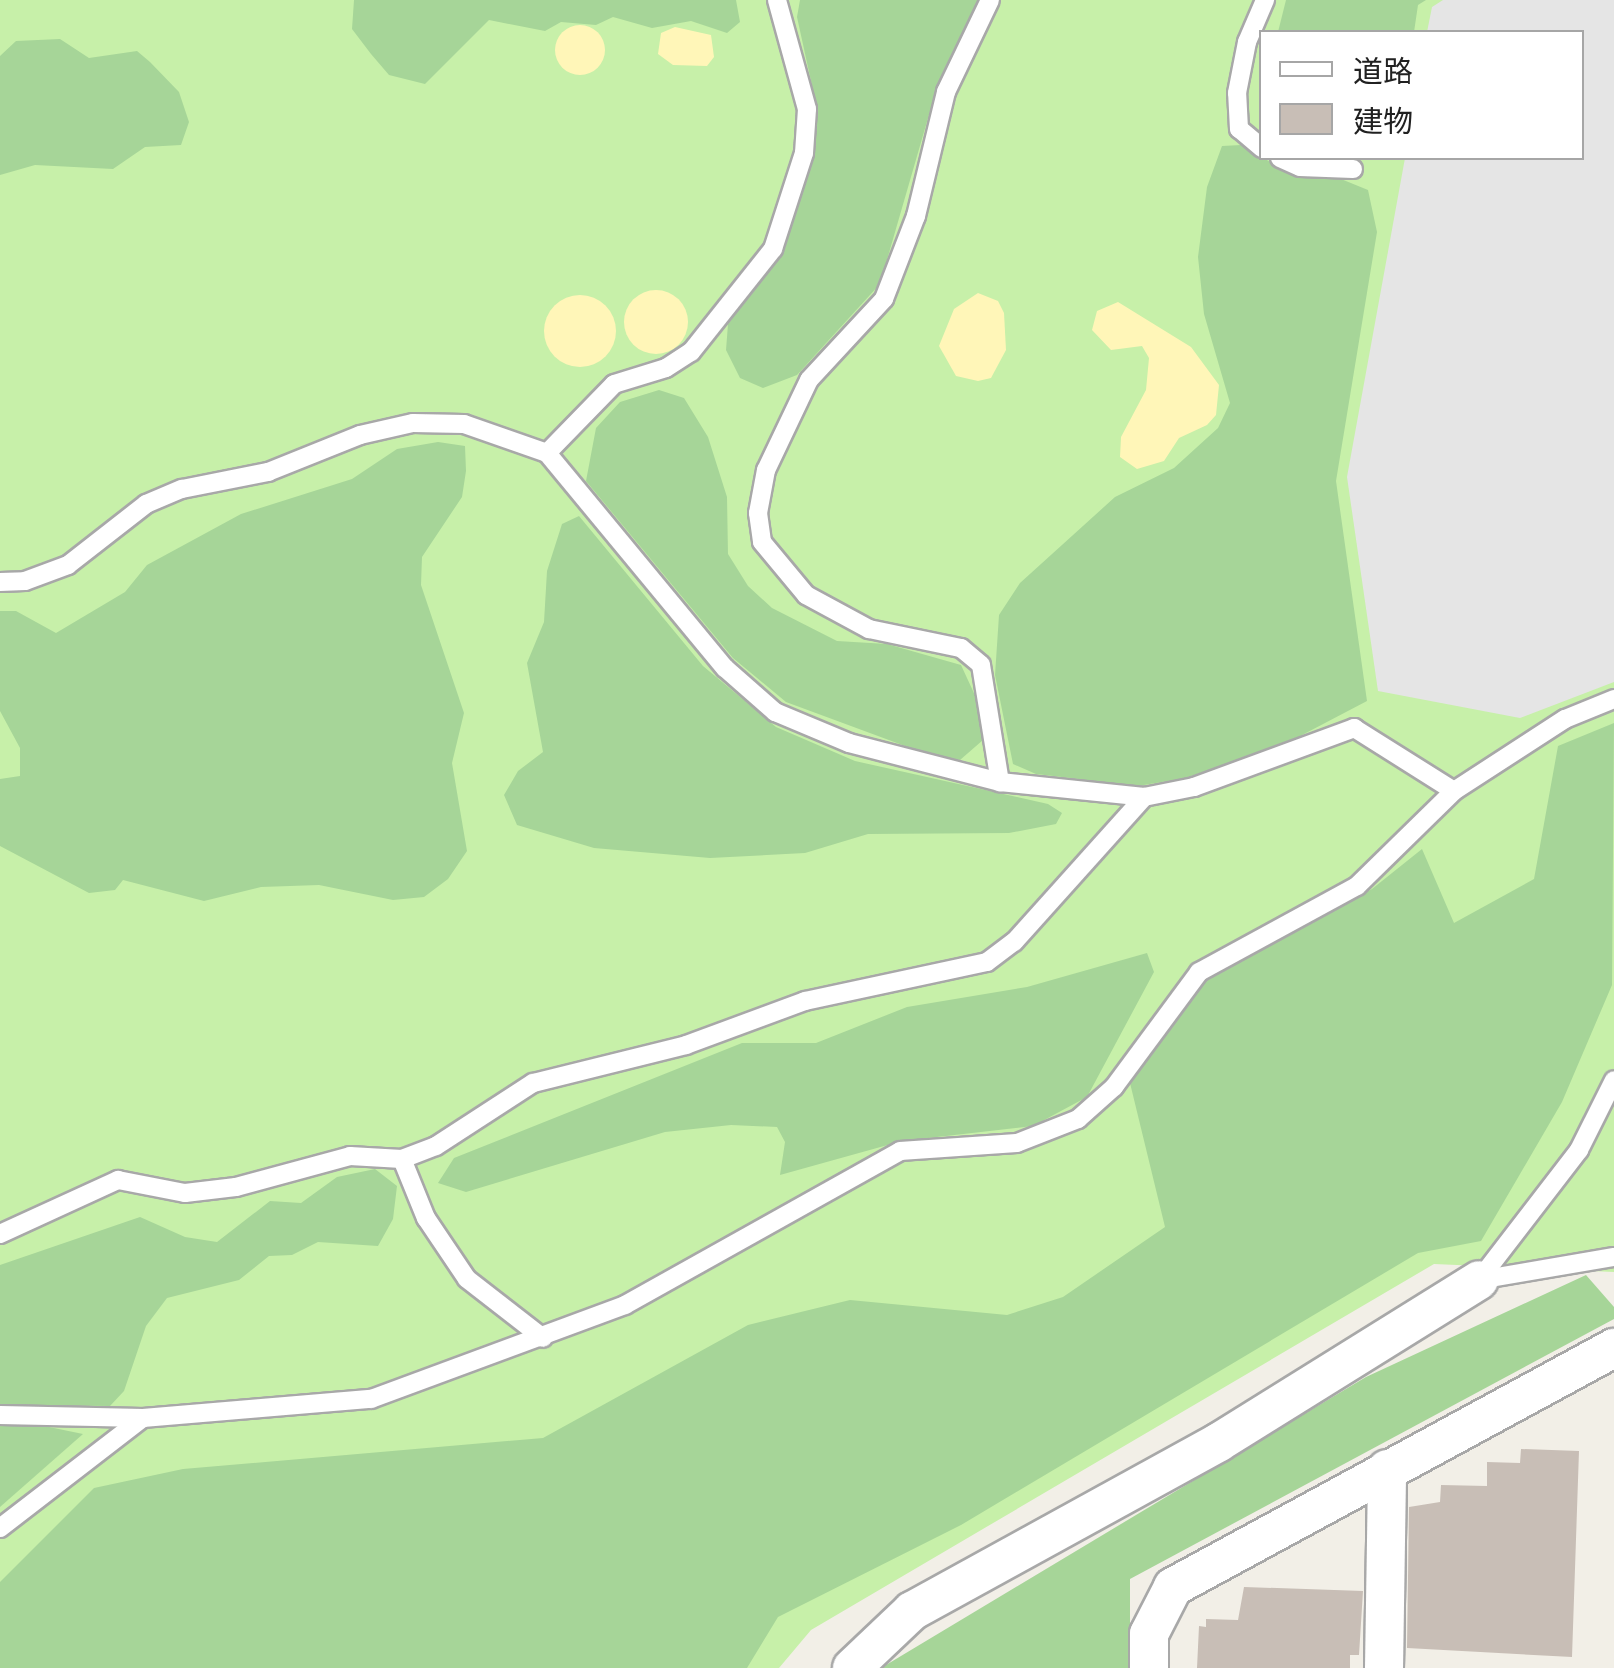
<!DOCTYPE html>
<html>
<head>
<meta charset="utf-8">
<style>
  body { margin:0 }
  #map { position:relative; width:1614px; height:1668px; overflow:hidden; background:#f2efe7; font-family:Signika,"Noto Sans JP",sans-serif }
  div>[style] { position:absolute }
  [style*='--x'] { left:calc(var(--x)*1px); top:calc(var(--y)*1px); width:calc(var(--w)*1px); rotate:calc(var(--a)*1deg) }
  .grass>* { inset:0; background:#c7f0a9 }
  .forest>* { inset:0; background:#a6d598 }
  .sand>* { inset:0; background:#fff6b8 }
  .round { border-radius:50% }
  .parking>* { inset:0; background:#e5e5e5 }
  .building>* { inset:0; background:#c8beb6 }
  .roads { filter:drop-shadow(2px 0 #a8a8a8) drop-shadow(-2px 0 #a8a8a8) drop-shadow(0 2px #a8a8a8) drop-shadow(0 -2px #a8a8a8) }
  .lane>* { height:18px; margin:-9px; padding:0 9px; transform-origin:9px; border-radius:9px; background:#fff }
  .street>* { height:38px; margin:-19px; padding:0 19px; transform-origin:19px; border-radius:19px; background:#fff }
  span { translate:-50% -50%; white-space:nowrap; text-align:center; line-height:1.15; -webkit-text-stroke:9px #fff; paint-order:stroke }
  .legend { position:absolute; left:1259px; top:30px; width:325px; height:130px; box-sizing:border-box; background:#fff; border:2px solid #a6a6a6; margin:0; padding:12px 18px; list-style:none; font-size:30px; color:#212121 }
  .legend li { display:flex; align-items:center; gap:20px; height:50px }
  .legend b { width:50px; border:2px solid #a6a6a6 }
</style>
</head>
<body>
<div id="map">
  <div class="grass">
    <div style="clip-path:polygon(evenodd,0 0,1614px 0,1614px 1272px,1434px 1264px,811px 1630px,779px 1668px,0 1668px,0 0,1262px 32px,1582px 32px,1582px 158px,1262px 158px,1262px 32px)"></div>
  </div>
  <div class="forest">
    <div style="clip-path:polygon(354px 0,736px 0,740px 22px,727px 33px,691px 21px,652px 28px,613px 17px,596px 25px,561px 22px,545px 31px,489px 20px,425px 84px,389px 75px,371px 54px,352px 29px)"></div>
    <div style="clip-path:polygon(800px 0,978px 0,937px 87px,880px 284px,797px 375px,763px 388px,740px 378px,726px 350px,728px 324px,784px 251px,812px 160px,818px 113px,797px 17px)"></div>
    <div style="clip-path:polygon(1286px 0,1426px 0,1418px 5px,1414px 32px,1278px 32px)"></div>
    <div style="clip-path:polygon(60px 39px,89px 58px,137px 51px,150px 62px,179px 92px,189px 122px,181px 145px,145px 147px,113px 169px,35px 165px,0 175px,0 56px,16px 41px)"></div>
    <div style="clip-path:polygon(1241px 145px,1291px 174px,1341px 179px,1368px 190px,1377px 232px,1336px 481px,1367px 701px,1283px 745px,1185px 778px,1138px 786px,1036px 774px,1013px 764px,995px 675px,999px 615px,1020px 583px,1115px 497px,1174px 468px,1218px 428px,1230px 403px,1204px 314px,1198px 257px,1207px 187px,1222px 146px)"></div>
    <div style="clip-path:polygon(659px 390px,684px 398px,708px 437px,727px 497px,728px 554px,748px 586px,772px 608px,837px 641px,887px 644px,961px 665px,979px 704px,983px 740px,960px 760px,924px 753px,786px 702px,733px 658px,586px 481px,596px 428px,620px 402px)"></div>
    <div style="clip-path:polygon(438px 442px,465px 446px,466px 471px,462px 497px,422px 557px,421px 585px,464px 713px,452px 763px,467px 851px,448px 879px,424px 897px,393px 900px,319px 885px,261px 887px,204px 901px,123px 880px,115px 890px,89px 893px,0 846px,0 779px,20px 776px,20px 748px,0 711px,0 611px,16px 611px,56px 633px,125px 592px,147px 565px,241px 514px,352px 479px,397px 449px)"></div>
    <div style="clip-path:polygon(579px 516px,703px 666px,776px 727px,855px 761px,1048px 804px,1062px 813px,1056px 824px,1009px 833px,868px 834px,805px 853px,710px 858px,594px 848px,517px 825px,504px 795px,518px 771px,543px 752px,527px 663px,544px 622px,547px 571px,562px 524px)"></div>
    <div style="clip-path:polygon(1614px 723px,1612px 985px,1562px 1102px,1481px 1241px,1418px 1253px,961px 1525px,778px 1617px,747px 1668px,0 1668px,0 1582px,94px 1488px,183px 1469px,543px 1438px,748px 1325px,850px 1300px,1007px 1315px,1063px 1297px,1165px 1227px,1130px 1083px,1206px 980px,1372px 889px,1422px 849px,1454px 923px,1534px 879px,1558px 746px)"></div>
    <div style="clip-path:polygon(1147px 953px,1154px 972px,1087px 1097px,1033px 1126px,902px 1141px,780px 1175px,785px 1142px,777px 1127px,731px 1125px,665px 1132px,466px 1192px,438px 1183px,454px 1158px,742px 1043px,816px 1043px,907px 1007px,1027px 987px)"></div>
    <div style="clip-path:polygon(375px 1169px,397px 1186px,393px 1219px,378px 1246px,318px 1242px,292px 1255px,269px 1256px,239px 1280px,167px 1298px,146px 1326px,124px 1391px,110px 1406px,0 1405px,0 1265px,140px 1217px,185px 1237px,217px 1242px,270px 1201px,301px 1203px,337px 1177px)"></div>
    <div style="clip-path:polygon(1586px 1275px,1614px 1307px,1614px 1319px,1130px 1579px,1130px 1668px,881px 1668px,1366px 1377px)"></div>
    <div style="clip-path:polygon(0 1424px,49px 1427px,83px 1434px,0 1507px)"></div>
  </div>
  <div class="sand">
    <div class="round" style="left:555px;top:25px;width:50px;height:50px"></div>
    <div style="clip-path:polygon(675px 27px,711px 35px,714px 57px,707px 66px,673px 65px,658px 54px,661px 33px)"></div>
    <div class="round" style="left:624px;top:290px;width:64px;height:64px"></div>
    <div style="clip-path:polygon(978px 293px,998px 301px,1004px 313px,1006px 350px,991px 378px,978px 381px,956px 376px,939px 346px,954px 309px)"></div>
    <div class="round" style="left:544px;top:295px;width:72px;height:72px"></div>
    <div style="clip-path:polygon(1118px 302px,1191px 347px,1219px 385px,1216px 415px,1207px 425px,1179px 438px,1164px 461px,1137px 469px,1120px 457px,1121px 437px,1146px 390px,1149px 358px,1142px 346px,1111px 350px,1092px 330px,1097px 311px)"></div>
  </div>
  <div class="parking">
    <div style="clip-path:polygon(1443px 0,1614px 0,1614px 682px,1520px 718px,1378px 691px,1347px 477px,1405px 158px,1582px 158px,1582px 32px,1427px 32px,1432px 7px)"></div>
  </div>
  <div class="building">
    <div style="clip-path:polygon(1521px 1449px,1579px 1451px,1572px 1657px,1407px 1648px,1409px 1507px,1440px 1502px,1441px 1485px,1487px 1486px,1487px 1462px,1520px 1463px)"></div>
    <div style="clip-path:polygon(1244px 1587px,1363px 1591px,1359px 1655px,1350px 1655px,1350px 1668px,1197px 1668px,1199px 1626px,1206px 1627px,1206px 1619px,1238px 1620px)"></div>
  </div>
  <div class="roads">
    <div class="lane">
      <div style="--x:990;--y:0;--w:102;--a:115.6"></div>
      <div style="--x:946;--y:92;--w:128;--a:103.6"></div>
      <div style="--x:916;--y:216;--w:89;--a:111.1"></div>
      <div style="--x:884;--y:299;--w:110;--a:132.8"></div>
      <div style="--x:809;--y:380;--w:100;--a:115.5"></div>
      <div style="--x:766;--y:470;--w:44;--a:100.5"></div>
      <div style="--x:758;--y:513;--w:29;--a:82"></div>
      <div style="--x:762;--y:542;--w:69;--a:50.3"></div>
      <div style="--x:806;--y:595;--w:72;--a:28.4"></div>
      <div style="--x:869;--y:629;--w:94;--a:11.7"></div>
      <div style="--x:961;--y:648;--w:26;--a:40"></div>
      <div style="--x:981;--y:665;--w:119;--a:80.8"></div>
      <div style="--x:1262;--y:148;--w:30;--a:-140"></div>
      <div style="--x:1239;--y:129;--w:36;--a:-93"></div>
      <div style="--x:1237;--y:93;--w:52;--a:-78.9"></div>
      <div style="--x:1247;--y:42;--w:46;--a:-66.8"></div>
      <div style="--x:1280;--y:158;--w:22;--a:24"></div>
      <div style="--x:1300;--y:167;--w:53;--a:2.2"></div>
      <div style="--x:547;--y:453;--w:96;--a:-45.8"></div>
      <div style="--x:614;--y:384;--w:54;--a:-17.1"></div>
      <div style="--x:666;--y:368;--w:30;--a:-33"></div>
      <div style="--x:691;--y:352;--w:132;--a:-51.5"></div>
      <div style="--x:773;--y:249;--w:101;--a:-72.1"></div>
      <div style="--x:804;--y:153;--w:44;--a:-86.1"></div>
      <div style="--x:807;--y:109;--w:113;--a:-105.4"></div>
      <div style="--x:0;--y:582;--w:25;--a:-2"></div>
      <div style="--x:25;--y:581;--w:46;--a:-20.4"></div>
      <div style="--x:68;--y:565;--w:99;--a:-38"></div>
      <div style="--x:146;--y:504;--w:39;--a:-23"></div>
      <div style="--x:182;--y:489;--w:88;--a:-11.2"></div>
      <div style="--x:268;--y:472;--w:99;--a:-21.9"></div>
      <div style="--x:360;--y:435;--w:54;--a:-12.8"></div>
      <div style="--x:413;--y:423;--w:51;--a:1.1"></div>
      <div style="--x:464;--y:424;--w:88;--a:19.3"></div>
      <div style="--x:547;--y:453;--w:279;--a:50.4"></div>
      <div style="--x:725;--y:668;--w:67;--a:41.3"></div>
      <div style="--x:775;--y:712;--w:80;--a:22.7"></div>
      <div style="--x:849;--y:743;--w:156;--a:14.5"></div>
      <div style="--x:1000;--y:782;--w:145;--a:5.9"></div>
      <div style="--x:1144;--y:797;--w:51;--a:-11.3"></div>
      <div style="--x:1194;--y:787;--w:171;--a:-20.2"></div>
      <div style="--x:1354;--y:728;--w:118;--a:32.2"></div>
      <div style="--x:402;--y:1159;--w:64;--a:67.9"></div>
      <div style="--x:426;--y:1218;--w:73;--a:56.1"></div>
      <div style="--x:467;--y:1279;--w:96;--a:37.8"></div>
      <div style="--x:0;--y:1234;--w:130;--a:-24.6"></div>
      <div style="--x:118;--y:1180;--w:68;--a:11"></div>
      <div style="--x:185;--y:1193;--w:51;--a:-6.7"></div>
      <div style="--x:236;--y:1187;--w:118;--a:-15.2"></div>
      <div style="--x:350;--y:1156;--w:52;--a:3.3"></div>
      <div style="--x:402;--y:1159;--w:36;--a:-21"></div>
      <div style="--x:436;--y:1146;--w:116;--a:-33"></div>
      <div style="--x:533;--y:1083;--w:158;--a:-13.9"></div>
      <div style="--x:686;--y:1045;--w:127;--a:-20.3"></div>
      <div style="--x:805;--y:1001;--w:186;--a:-12.1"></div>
      <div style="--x:987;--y:962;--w:34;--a:-37"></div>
      <div style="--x:1014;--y:942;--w:195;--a:-48.1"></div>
      <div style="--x:1479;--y:1280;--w:164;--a:-52.4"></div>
      <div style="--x:1579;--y:1150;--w:78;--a:-63.4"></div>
      <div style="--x:1479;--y:1280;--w:137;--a:-9.7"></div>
      <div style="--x:0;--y:1415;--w:143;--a:1.2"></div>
      <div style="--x:0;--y:1528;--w:180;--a:-37.6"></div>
      <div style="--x:143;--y:1418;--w:229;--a:-4.8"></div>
      <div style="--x:371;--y:1399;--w:271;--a:-20.3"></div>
      <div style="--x:625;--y:1305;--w:315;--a:-29.2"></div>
      <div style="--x:900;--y:1151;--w:117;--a:-3.9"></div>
      <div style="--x:1017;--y:1143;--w:66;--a:-21.5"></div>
      <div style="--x:1078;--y:1119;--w:48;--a:-41.6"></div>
      <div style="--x:1114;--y:1087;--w:143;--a:-53.5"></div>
      <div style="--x:1199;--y:972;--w:180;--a:-28.6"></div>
      <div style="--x:1357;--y:886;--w:136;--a:-44.4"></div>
      <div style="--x:1454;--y:791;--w:132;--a:-33"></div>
      <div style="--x:1565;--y:719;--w:53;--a:-22.2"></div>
    </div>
    <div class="street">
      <div style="--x:852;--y:1668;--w:83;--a:-43.5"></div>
      <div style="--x:912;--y:1611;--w:350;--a:-28.8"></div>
      <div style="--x:1219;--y:1442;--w:306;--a:-31.9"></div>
      <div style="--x:1149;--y:1668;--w:34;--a:-90"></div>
      <div style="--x:1149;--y:1634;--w:53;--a:-62.9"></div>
      <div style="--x:1173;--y:1587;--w:502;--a:-28.46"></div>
      <div style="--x:1384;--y:1668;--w:199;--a:-89.1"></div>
    </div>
  </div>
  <ul class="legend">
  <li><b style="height:12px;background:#fff"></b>道路</li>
  <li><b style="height:28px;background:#c8beb6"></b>建物</li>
  </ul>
</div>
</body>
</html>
